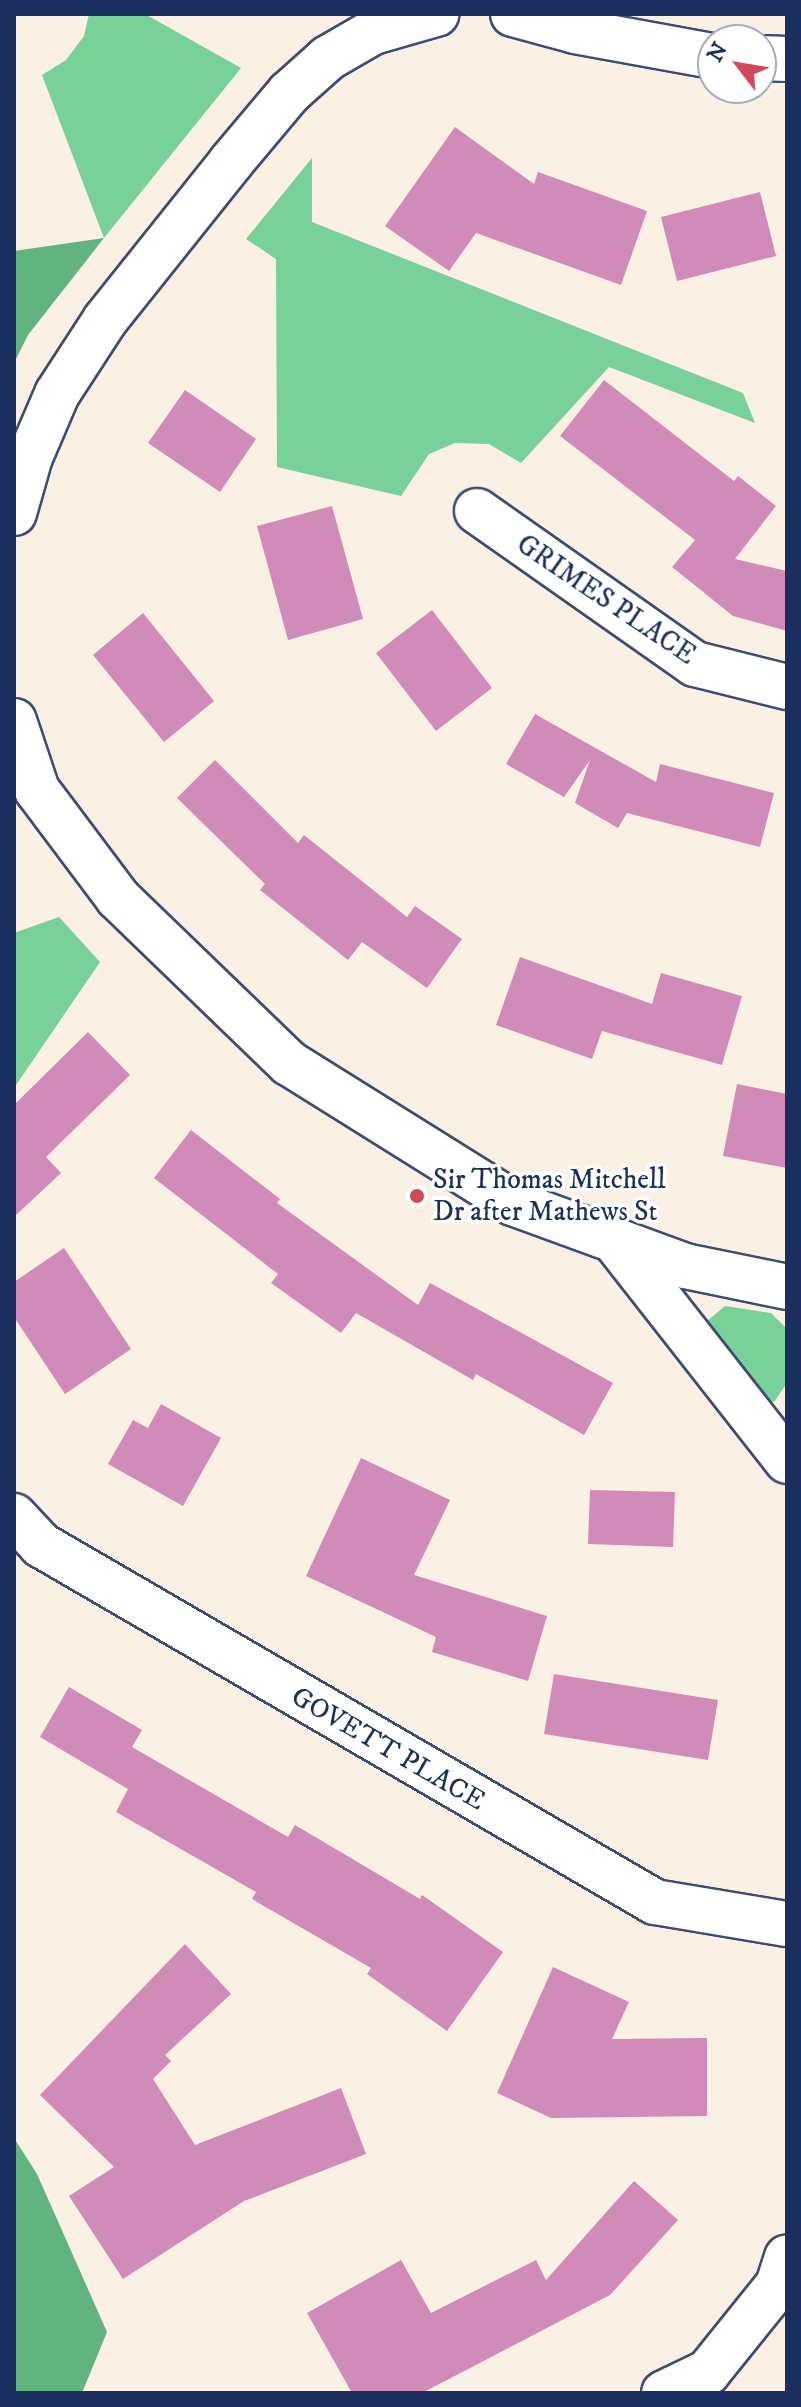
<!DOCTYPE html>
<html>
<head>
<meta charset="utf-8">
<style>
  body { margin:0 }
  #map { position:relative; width:801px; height:2407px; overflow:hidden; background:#faf0e3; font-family:"IM FELL DW Pica",serif }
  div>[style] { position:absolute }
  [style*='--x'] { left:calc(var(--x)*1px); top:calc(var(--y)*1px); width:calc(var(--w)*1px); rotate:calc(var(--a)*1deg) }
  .green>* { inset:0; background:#77d198 }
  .forest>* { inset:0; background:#61b380 }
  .building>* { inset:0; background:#d18bb8 }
  .roads { filter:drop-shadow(2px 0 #3c4c72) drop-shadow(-2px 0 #3c4c72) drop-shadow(0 2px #3c4c72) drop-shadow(0 -2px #3c4c72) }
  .minor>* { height:44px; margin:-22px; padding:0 22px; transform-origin:22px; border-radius:22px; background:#fff }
  .tertiary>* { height:44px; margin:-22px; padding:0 22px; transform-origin:22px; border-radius:22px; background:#fff }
  .dots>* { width:22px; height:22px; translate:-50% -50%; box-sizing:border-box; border:4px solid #fff; border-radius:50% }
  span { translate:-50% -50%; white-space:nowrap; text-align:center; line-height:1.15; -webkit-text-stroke:7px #fff; paint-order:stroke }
  .street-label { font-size:28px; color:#1b2f5e }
  .poi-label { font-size:28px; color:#1b2f5e }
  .left { translate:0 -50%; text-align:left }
  .frame { position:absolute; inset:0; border:16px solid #1b2f5e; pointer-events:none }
  .north { position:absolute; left:697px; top:24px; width:80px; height:80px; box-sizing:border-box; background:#fff; border:2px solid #a4acbf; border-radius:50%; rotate:301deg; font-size:22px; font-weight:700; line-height:32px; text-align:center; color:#1b2f5e }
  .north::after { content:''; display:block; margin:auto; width:28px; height:36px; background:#d1495b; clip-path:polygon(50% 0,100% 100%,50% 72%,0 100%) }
</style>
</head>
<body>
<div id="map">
  <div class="green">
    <div style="clip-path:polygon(89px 14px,145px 14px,241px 68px,104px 238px,42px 75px,66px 60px,84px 36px)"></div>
    <div style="clip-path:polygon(312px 158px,312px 222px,743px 393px,755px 423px,609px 367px,521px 463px,489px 444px,455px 443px,429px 454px,401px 496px,277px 467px,276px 259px,246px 239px)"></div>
    <div style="clip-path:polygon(59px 917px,100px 962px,14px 1088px,14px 933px)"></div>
    <div style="clip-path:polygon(725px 1306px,771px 1313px,786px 1328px,787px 1383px,774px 1402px,758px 1398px,707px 1336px,706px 1322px)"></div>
  </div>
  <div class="forest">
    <div style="clip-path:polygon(104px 238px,28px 335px,14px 363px,14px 251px)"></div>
    <div style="clip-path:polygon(14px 2138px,37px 2174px,107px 2332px,82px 2393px,14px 2393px)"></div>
  </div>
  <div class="building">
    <div style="clip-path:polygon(455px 127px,534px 184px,538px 172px,647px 211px,621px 285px,476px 233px,449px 271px,385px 226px)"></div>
    <div style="clip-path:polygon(760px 192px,776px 256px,677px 281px,661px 217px)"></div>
    <div style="clip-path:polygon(604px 380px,734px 481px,738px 476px,776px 506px,735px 559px,787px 571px,787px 631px,733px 616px,672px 567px,695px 540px,560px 436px)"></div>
    <div style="clip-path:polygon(185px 390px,256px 439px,220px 492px,148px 443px)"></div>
    <div style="clip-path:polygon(332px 506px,363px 619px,288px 640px,257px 526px)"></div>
    <div style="clip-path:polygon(432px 610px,492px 688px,436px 731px,376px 653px)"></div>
    <div style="clip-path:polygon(143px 613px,214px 701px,164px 742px,93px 655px)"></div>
    <div style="clip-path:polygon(535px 714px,656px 782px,660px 764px,774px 793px,760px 847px,627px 813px,618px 828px,575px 803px,590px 760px,564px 797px,506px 764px)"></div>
    <div style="clip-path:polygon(215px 760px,298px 843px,304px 835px,407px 917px,415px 906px,462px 939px,427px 988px,362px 942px,348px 960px,260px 890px,265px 884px,177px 798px)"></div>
    <div style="clip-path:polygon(520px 957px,652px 1004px,661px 973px,742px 996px,722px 1065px,602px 1031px,592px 1059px,496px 1025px)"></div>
    <div style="clip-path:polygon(88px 1032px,130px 1075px,46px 1157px,61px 1173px,14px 1217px,14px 1105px)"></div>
    <div style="clip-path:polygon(737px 1084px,787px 1094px,787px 1168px,723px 1156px)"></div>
    <div style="clip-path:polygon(191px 1130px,280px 1199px,277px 1203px,418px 1305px,430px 1283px,613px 1383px,584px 1435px,476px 1374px,473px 1380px,356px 1313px,341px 1333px,271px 1283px,278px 1274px,154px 1178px)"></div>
    <div style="clip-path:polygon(64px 1248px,131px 1349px,65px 1394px,14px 1317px,14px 1282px)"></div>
    <div style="clip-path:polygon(161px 1404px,221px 1438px,183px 1506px,108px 1464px,133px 1420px,148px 1428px)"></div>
    <div style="clip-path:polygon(361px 1458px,450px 1500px,414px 1575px,547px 1616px,528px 1681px,432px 1652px,436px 1637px,306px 1576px)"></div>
    <div style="clip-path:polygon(590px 1490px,675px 1492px,673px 1547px,588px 1544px)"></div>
    <div style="clip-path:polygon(554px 1674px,718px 1700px,708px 1760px,544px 1734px)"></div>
    <div style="clip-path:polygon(69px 1687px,142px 1730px,132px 1747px,288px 1837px,295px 1825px,420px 1899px,422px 1895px,503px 1952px,447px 2031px,367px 1974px,371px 1968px,252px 1899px,256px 1892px,116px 1812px,128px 1789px,40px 1737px)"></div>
    <div style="clip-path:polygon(185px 1944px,231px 1994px,165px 2055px,171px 2061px,153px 2079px,195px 2145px,341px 2088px,366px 2154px,244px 2201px,123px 2279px,69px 2196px,114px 2167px,40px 2095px)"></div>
    <div style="clip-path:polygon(553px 1967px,629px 2002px,612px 2039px,707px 2038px,707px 2116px,551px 2118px,497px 2093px)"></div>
    <div style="clip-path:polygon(634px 2181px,678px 2220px,610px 2295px,422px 2393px,352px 2393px,307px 2313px,401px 2260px,431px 2313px,536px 2260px,546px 2280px)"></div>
  </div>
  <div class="roads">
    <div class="minor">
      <div style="--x:477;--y:511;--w:266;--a:35.1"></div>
      <div style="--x:695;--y:664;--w:95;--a:14"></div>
      <div style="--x:613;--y:1239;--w:282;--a:51.9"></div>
      <div style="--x:14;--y:1516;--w:40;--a:47"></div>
      <div style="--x:41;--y:1545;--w:710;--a:30.18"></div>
      <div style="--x:655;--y:1902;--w:134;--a:9.5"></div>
      <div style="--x:664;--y:2393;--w:49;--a:-25.5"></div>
      <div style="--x:708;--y:2372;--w:112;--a:-51.2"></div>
      <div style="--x:778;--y:2285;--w:29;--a:-72"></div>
    </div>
    <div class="tertiary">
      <div style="--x:513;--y:14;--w:64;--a:15.3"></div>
      <div style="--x:575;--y:31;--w:140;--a:10.3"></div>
      <div style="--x:761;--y:58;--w:26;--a:2"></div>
      <div style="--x:14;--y:513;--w:58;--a:-74.1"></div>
      <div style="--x:30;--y:457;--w:69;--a:-66.8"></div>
      <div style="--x:57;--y:394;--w:88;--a:-57"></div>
      <div style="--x:105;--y:320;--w:202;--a:-51.4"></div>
      <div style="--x:231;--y:162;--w:90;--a:-50"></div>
      <div style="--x:289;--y:93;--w:52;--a:-41.9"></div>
      <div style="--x:328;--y:58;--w:52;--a:-30"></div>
      <div style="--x:373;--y:32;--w:66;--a:-15.9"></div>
      <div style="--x:14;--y:721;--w:73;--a:71.6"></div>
      <div style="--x:37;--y:790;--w:135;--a:53.1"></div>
      <div style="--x:118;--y:898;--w:238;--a:44"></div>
      <div style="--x:289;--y:1063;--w:264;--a:32"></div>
      <div style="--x:513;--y:1203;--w:183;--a:20.1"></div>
      <div style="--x:685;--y:1266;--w:104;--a:11.6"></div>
    </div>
  </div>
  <div class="dots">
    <div style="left:417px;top:1196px;background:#d1495b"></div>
  </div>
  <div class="street-label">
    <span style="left:606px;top:600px;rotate:34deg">GRIMES PLACE</span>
    <span style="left:388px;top:1749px;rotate:30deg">GOVETT PLACE</span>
  </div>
  <div class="poi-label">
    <span class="left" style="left:433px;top:1196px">Sir Thomas Mitchell<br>Dr after Mathews St</span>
  </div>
  <div class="frame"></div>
  <div class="north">N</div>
</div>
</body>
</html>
